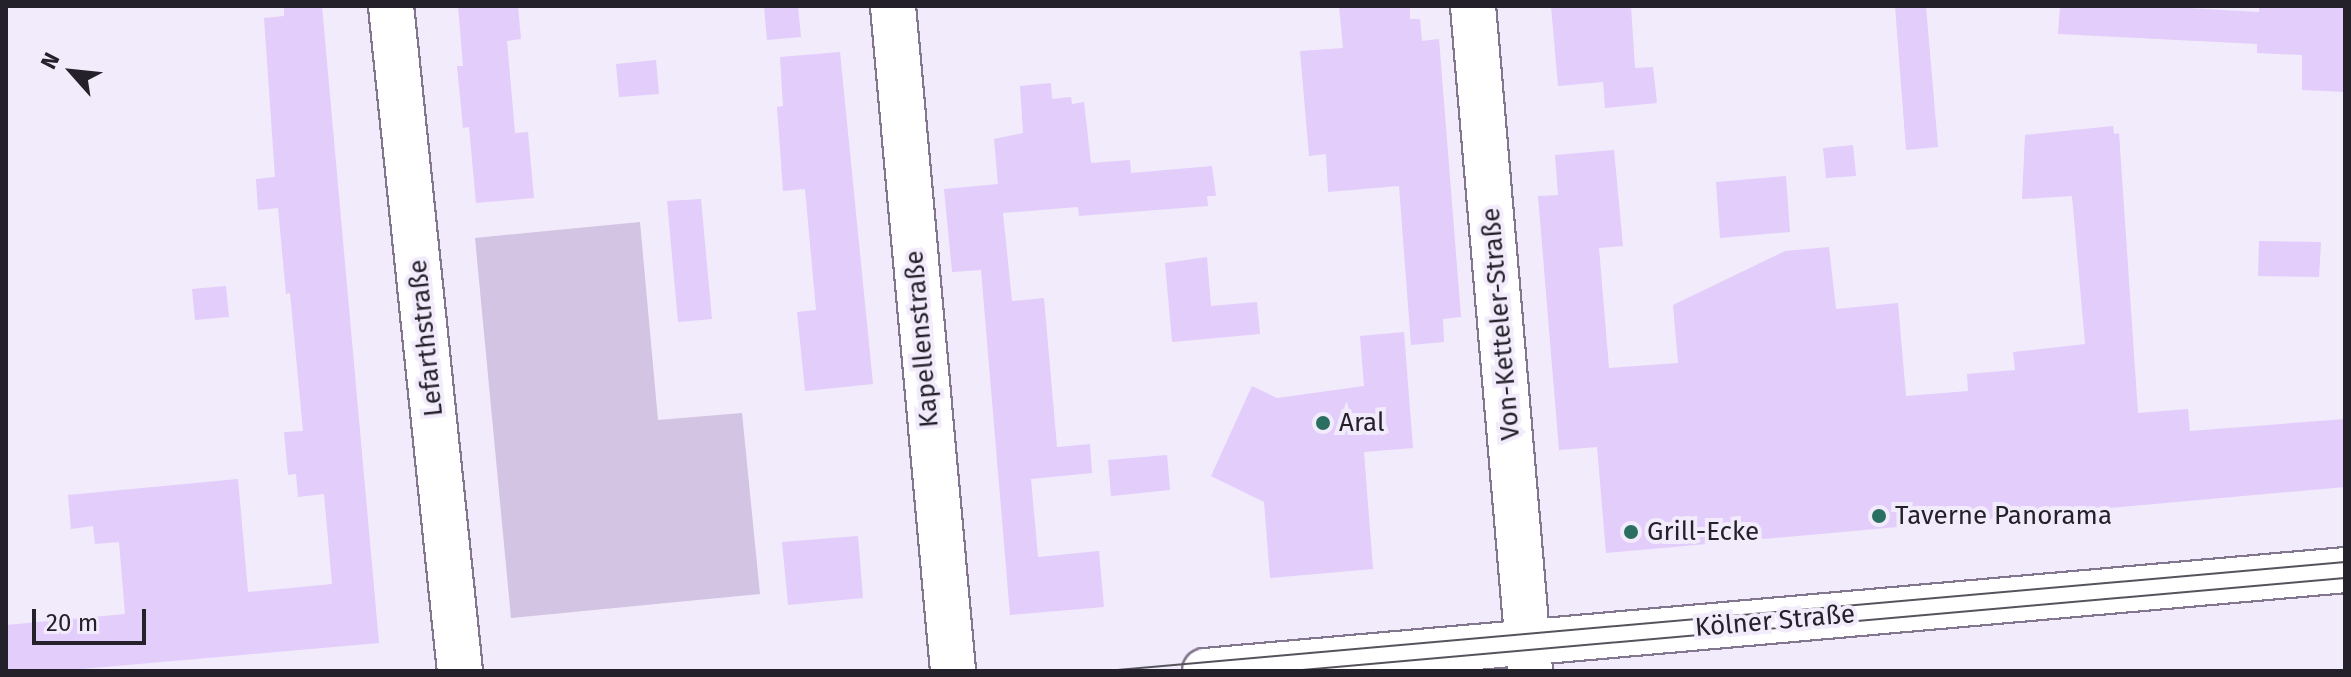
<!DOCTYPE html>
<html>
<head>
<meta charset="utf-8">
<style>
  body { margin:0 }
  #map { position:relative; width:2351px; height:677px; overflow:hidden; background:#f2ebfb; font-family:"Fira Sans",sans-serif }
  div>[style] { position:absolute }
  [style*='--x'] { left:calc(var(--x)*1px); top:calc(var(--y)*1px); width:calc(var(--w)*1px); rotate:calc(var(--a)*1deg) }
  .green>* { inset:0; background:#d2c4e2 }
  .building>* { inset:0; background:#e2cdfb }
  .roads { filter:drop-shadow(2px 0 #82778f) drop-shadow(-2px 0 #82778f) drop-shadow(0 2px #82778f) drop-shadow(0 -2px #82778f) }
  .minor>* { height:44px; margin:-22px; padding:0 22px; transform-origin:22px; border-radius:22px; background:#fff }
  .major>* { height:44px; margin:-22px; padding:0 22px; transform-origin:22px; border-radius:22px; background:#fff }
  .tram>* { height:2px; margin:-1px; padding:0 1px; transform-origin:1px; border-radius:1px; background:#57535d }
  .dots>* { width:22px; height:22px; translate:-50% -50%; box-sizing:border-box; border:4px solid #f2ebfb; border-radius:50% }
  span { translate:-50% -50%; white-space:nowrap; text-align:center; line-height:1.15; -webkit-text-stroke:8px #f2ebfb; paint-order:stroke }
  .street-label { font-size:26px; color:#25212a }
  .poi-label { font-size:26px; color:#25212a }
  .left { translate:0 -50%; text-align:left }
  .frame { position:absolute; inset:0; border:8px solid #25212a; pointer-events:none }
  .north { position:absolute; left:32px; top:32px; width:80px; height:80px; -webkit-text-stroke:6px #f2ebfb; paint-order:stroke; rotate:297deg; font-size:22px; font-weight:700; line-height:32px; text-align:center; color:#25212a }
  .north::after { content:''; display:block; margin:auto; width:28px; height:36px; background:#25212a; clip-path:polygon(50% 0,100% 100%,50% 72%,0 100%) }
  .scale { position:absolute; left:32px; top:609px; width:114px; height:36px; box-sizing:border-box; border:4px solid #25212a; border-top:0; padding-left:10px; font-size:24px; line-height:28px; white-space:nowrap; color:#25212a; -webkit-text-stroke:6px #f2ebfb; paint-order:stroke }
</style>
</head>
<body>
<div id="map">
  <div class="green">
    <div style="clip-path:polygon(640px 222px,658px 420px,742px 413px,760px 594px,511px 618px,475px 238px)"></div>
  </div>
  <div class="building">
    <div style="clip-path:polygon(284px 6px,322px 6px,379px 643px,59px 671px,6px 671px,6px 625px,125px 614px,119px 542px,95px 544px,93px 526px,71px 529px,68px 495px,238px 479px,248px 592px,332px 584px,324px 494px,298px 497px,296px 474px,288px 475px,284px 432px,303px 431px,290px 293px,286px 294px,278px 208px,258px 210px,256px 179px,275px 177px,264px 18px,284px 16px)"></div>
    <div style="clip-path:polygon(458px 6px,518px 6px,521px 39px,507px 41px,515px 133px,528px 132px,534px 198px,476px 203px,469px 127px,463px 128px,457px 66px,463px 66px)"></div>
    <div style="clip-path:polygon(764px 6px,798px 6px,801px 37px,767px 40px)"></div>
    <div style="clip-path:polygon(1339px 6px,1410px 6px,1410px 19px,1420px 19px,1422px 41px,1439px 39px,1461px 317px,1443px 319px,1444px 342px,1411px 345px,1399px 186px,1328px 192px,1326px 154px,1309px 156px,1300px 51px,1343px 48px)"></div>
    <div style="clip-path:polygon(1551px 6px,1631px 6px,1635px 68px,1653px 67px,1657px 103px,1605px 108px,1603px 82px,1558px 86px)"></div>
    <div style="clip-path:polygon(1895px 6px,1926px 6px,1938px 147px,1906px 150px)"></div>
    <div style="clip-path:polygon(2060px 6px,2153px 6px,2259px 12px,2259px 6px,2345px 6px,2345px 92px,2302px 90px,2302px 55px,2257px 53px,2257px 44px,2058px 34px)"></div>
    <div style="clip-path:polygon(840px 52px,873px 384px,805px 391px,797px 312px,816px 310px,805px 189px,783px 191px,777px 107px,783px 106px,780px 57px)"></div>
    <div style="clip-path:polygon(656px 60px,659px 94px,619px 97px,616px 64px)"></div>
    <div style="clip-path:polygon(1051px 83px,1052px 99px,1071px 97px,1072px 104px,1084px 102px,1091px 163px,1130px 160px,1131px 173px,1212px 166px,1216px 196px,1207px 196px,1208px 206px,1079px 216px,1078px 207px,1003px 213px,1012px 301px,1044px 298px,1057px 447px,1090px 444px,1092px 473px,1031px 479px,1038px 557px,1099px 551px,1104px 607px,1010px 615px,981px 270px,952px 272px,944px 189px,998px 184px,994px 139px,1023px 133px,1020px 86px)"></div>
    <div style="clip-path:polygon(2113px 126px,2114px 134px,2119px 133px,2138px 413px,2188px 409px,2190px 431px,2345px 419px,2345px 487px,1606px 553px,1597px 447px,1559px 450px,1538px 196px,1558px 195px,1555px 155px,1614px 150px,1623px 246px,1599px 248px,1609px 368px,1678px 363px,1673px 305px,1785px 251px,1829px 247px,1836px 309px,1898px 303px,1906px 396px,1968px 391px,1967px 374px,2015px 370px,2013px 352px,2085px 344px,2072px 196px,2022px 199px,2025px 135px)"></div>
    <div style="clip-path:polygon(1853px 145px,1856px 176px,1826px 178px,1823px 148px)"></div>
    <div style="clip-path:polygon(1786px 176px,1790px 232px,1720px 238px,1716px 182px)"></div>
    <div style="clip-path:polygon(701px 199px,712px 319px,678px 322px,667px 201px)"></div>
    <div style="clip-path:polygon(2259px 241px,2321px 242px,2319px 277px,2258px 276px)"></div>
    <div style="clip-path:polygon(1207px 257px,1211px 306px,1257px 302px,1260px 334px,1172px 342px,1165px 263px)"></div>
    <div style="clip-path:polygon(226px 286px,229px 317px,195px 320px,192px 289px)"></div>
    <div style="clip-path:polygon(1404px 332px,1413px 448px,1364px 452px,1373px 569px,1270px 578px,1264px 502px,1211px 476px,1252px 386px,1277px 398px,1364px 386px,1360px 336px)"></div>
    <div style="clip-path:polygon(1167px 455px,1170px 490px,1111px 496px,1108px 460px)"></div>
    <div style="clip-path:polygon(858px 536px,863px 598px,788px 605px,782px 542px)"></div>
  </div>
  <div class="roads">
    <div class="minor">
      <div style="--x:391;--y:6;--w:669;--a:84.08"></div>
      <div style="--x:893;--y:6;--w:668;--a:84.84"></div>
      <div style="--x:1473;--y:6;--w:667;--a:85.1"></div>
    </div>
    <div class="major">
      <div style="--x:1205;--y:671;--w:1144;--a:-5.06"></div>
    </div>
  </div>
  <div class="tram">
    <div style="--x:1106;--y:671;--w:1244;--a:-5.03"></div>
    <div style="--x:1291;--y:671;--w:1058;--a:-5.04"></div>
  </div>
  <div class="dots">
    <div style="left:1323px;top:423px;background:#2b6f62"></div>
    <div style="left:1879px;top:516px;background:#2b6f62"></div>
    <div style="left:1631px;top:532px;background:#2b6f62"></div>
  </div>
  <div class="street-label">
    <span style="left:1501px;top:324px;rotate:-95deg">Von-Ketteler-Straße</span>
    <span style="left:426px;top:338px;rotate:-96deg">Lefarthstraße</span>
    <span style="left:922px;top:339px;rotate:-95deg">Kapellenstraße</span>
    <span style="left:1775px;top:621px;rotate:-5deg">Kölner Straße</span>
  </div>
  <div class="poi-label">
    <span class="left" style="left:1339px;top:423px">Aral</span>
    <span class="left" style="left:1895px;top:516px">Taverne Panorama</span>
    <span class="left" style="left:1647px;top:532px">Grill-Ecke</span>
  </div>
  <div class="frame"></div>
  <div class="north">N</div>
  <div class="scale">20 m</div>
</div>
</body>
</html>
